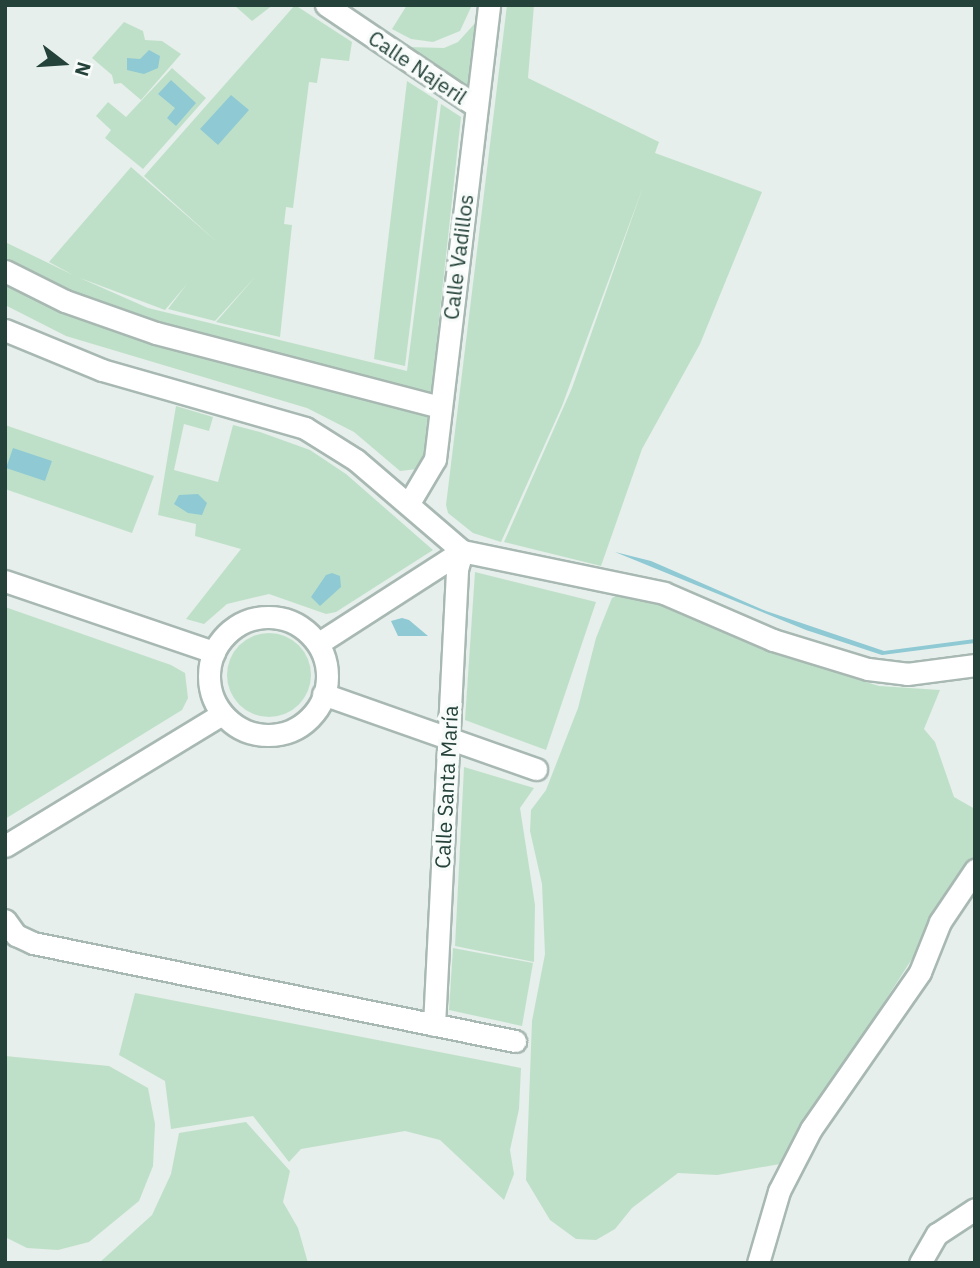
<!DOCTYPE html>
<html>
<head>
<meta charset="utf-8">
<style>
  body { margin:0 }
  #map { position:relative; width:980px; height:1268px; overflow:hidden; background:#e6efeb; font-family:"IBM Plex Sans",sans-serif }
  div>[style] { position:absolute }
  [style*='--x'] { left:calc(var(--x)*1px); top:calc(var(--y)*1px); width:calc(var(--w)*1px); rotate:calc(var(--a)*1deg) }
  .green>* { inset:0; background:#bfe0c8 }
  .round { border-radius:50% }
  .water>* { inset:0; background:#8ec9d4 }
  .roads { filter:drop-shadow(2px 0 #a8b8b2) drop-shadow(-2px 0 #a8b8b2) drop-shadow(0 2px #a8b8b2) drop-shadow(0 -2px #a8b8b2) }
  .minor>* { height:21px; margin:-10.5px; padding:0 10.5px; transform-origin:10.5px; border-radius:10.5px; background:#fff }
  .minor>.ring { margin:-10.5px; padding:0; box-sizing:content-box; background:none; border:21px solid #fff; border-radius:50% }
  span { translate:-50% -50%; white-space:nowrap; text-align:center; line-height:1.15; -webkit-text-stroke:7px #f7fbf9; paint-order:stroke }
  .street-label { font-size:21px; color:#24423a }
  .frame { position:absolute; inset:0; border:7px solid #24423a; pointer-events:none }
  .north { position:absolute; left:28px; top:28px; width:70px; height:70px; -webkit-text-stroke:5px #f7fbf9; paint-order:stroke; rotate:107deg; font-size:19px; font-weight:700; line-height:28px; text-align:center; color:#24423a }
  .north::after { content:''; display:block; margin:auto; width:24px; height:32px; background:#24423a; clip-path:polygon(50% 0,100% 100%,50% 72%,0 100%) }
</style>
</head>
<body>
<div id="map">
  <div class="green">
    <div style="clip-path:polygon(234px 5px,273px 5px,252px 21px)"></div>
    <div style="clip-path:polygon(295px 5px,352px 42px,349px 61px,321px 58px,317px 83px,309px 82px,293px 208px,286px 207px,284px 224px,292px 225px,280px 337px,216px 322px,256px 276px,215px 321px,168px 309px,187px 284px,165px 310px,80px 278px,148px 308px,407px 371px,441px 104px,461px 117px,425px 450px,417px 469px,400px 471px,354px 432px,307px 408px,66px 336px,5px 305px,5px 242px,73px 275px,49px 262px,131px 167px,217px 242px,144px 176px)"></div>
    <div style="clip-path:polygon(407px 5px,472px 5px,460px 31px,433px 42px,411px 39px,392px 29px)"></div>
    <div style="clip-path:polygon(507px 5px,534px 5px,528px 78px,659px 142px,655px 153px,762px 192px,700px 344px,642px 449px,601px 566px,504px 542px,572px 388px,643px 187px,562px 406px,501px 542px,473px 533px,448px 513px,446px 505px)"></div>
    <div style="clip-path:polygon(477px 21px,470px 87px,408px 47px,444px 48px,458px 42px)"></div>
    <div style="clip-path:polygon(124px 22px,143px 31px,145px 40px,162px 41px,181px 54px,141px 100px,121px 83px,114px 84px,112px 75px,92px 58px)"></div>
    <div style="clip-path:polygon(172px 68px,206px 98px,143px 169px,105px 138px,111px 130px,96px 116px,108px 102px,126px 117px)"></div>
    <div style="clip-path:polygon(407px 81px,438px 101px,405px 366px,374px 359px)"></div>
    <div style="clip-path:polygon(176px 406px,213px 417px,209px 431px,184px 424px,174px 470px,218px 482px,233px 425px,260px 432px,310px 450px,346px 474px,433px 550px,336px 612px,326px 614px,269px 594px,227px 604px,204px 624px,186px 619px,241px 549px,195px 536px,196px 524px,158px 515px)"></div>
    <div style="clip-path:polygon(5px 425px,154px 476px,132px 533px,5px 489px)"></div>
    <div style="clip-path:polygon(475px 572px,596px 602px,546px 750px,465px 720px)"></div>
    <div style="clip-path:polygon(625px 591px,660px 600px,847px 676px,879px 686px,940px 690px,924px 729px,935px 742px,954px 797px,975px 809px,975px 861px,780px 1164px,717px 1175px,678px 1173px,632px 1208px,615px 1229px,596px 1240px,576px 1239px,550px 1220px,526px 1180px,532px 1021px,545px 954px,542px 884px,530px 831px,531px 810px,546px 790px,578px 708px,596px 638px,612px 598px)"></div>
    <div style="clip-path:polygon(5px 607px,171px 665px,185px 673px,188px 698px,182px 710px,5px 819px)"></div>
    <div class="round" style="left:227px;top:633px;width:84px;height:84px"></div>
    <div style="clip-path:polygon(464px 767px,534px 788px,520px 808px,535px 905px,534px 962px,455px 946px)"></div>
    <div style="clip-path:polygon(453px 948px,533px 963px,522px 1026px,449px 1010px)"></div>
    <div style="clip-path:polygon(135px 993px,521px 1068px,519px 1109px,510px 1150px,514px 1174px,504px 1200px,440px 1140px,405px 1131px,301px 1149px,289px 1162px,253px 1116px,171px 1129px,165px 1081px,119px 1055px)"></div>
    <div style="clip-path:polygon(5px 1056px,109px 1066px,148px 1088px,155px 1124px,153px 1166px,139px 1201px,89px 1242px,58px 1250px,27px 1248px,5px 1237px)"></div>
    <div style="clip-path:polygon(246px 1122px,290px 1171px,283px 1202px,298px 1228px,308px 1263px,99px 1263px,152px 1215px,171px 1174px,179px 1133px)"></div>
  </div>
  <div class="water">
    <div style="clip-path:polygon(149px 50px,160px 56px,158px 68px,144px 74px,127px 70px,127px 58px,140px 59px)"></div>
    <div style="clip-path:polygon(171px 80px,196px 103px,176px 126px,167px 118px,175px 108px,158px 94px)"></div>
    <div style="clip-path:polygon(231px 95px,249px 110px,218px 145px,200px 129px)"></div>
    <div style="clip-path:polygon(13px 448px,52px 461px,45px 481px,6px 468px)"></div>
    <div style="clip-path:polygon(198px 494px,207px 503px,202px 515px,188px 513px,174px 504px,179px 495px)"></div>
    <div style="clip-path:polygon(615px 552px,651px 561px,766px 611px,884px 651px,975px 639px,975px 643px,882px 655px,806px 630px)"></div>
    <div style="clip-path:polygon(332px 573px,340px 576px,341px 587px,320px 606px,311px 597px,326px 575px)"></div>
    <div style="clip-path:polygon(402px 618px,409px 620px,428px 636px,398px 636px,391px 621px)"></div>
  </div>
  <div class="roads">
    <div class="minor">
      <div style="--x:326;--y:5;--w:181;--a:34"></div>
      <div style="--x:5;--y:271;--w:67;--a:26.6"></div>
      <div style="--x:65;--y:301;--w:96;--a:19.4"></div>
      <div style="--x:156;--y:333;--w:294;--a:14.6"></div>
      <div style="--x:5;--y:330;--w:105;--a:22.4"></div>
      <div style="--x:102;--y:370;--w:211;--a:15.9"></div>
      <div style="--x:305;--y:428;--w:60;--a:32.1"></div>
      <div style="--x:356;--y:460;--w:140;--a:40.6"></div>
      <div style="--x:462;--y:551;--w:206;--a:11.7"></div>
      <div style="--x:664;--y:593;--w:119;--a:23.3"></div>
      <div style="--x:773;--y:640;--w:99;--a:17"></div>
      <div style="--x:868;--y:669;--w:39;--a:7"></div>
      <div style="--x:907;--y:674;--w:69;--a:-7.5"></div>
      <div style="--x:409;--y:503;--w:51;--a:-59.4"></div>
      <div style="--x:435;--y:459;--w:457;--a:-83.2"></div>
      <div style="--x:5;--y:581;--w:221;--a:18.8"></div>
      <div class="ring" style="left:209px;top:617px;width:97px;height:97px"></div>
      <div style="--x:319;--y:643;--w:170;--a:-32.8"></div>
      <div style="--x:323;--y:694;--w:226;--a:19.4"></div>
      <div style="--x:5;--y:846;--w:254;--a:-31.3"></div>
      <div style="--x:5;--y:920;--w:19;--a:54"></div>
      <div style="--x:16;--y:935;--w:19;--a:25"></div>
      <div style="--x:33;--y:943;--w:492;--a:11.5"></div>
      <div style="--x:434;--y:1025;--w:457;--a:-87.1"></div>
      <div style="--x:457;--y:569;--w:19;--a:-74"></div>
      <div style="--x:758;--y:1263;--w:75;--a:-73.7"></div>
      <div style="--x:779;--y:1191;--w:70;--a:-62.7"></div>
      <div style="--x:811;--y:1129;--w:191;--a:-55.2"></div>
      <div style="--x:920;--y:972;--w:54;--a:-68.2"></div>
      <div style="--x:940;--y:922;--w:63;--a:-56.1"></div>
      <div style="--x:920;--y:1263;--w:34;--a:-60"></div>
      <div style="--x:937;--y:1234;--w:45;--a:-33.3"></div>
    </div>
  </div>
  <div class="street-label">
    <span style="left:418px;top:67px;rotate:34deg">Calle Najeril</span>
    <span style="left:458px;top:257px;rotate:-83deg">Calle Vadillos</span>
    <span style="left:446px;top:787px;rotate:-87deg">Calle Santa María</span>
  </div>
  <div class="frame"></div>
  <div class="north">N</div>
</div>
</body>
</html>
